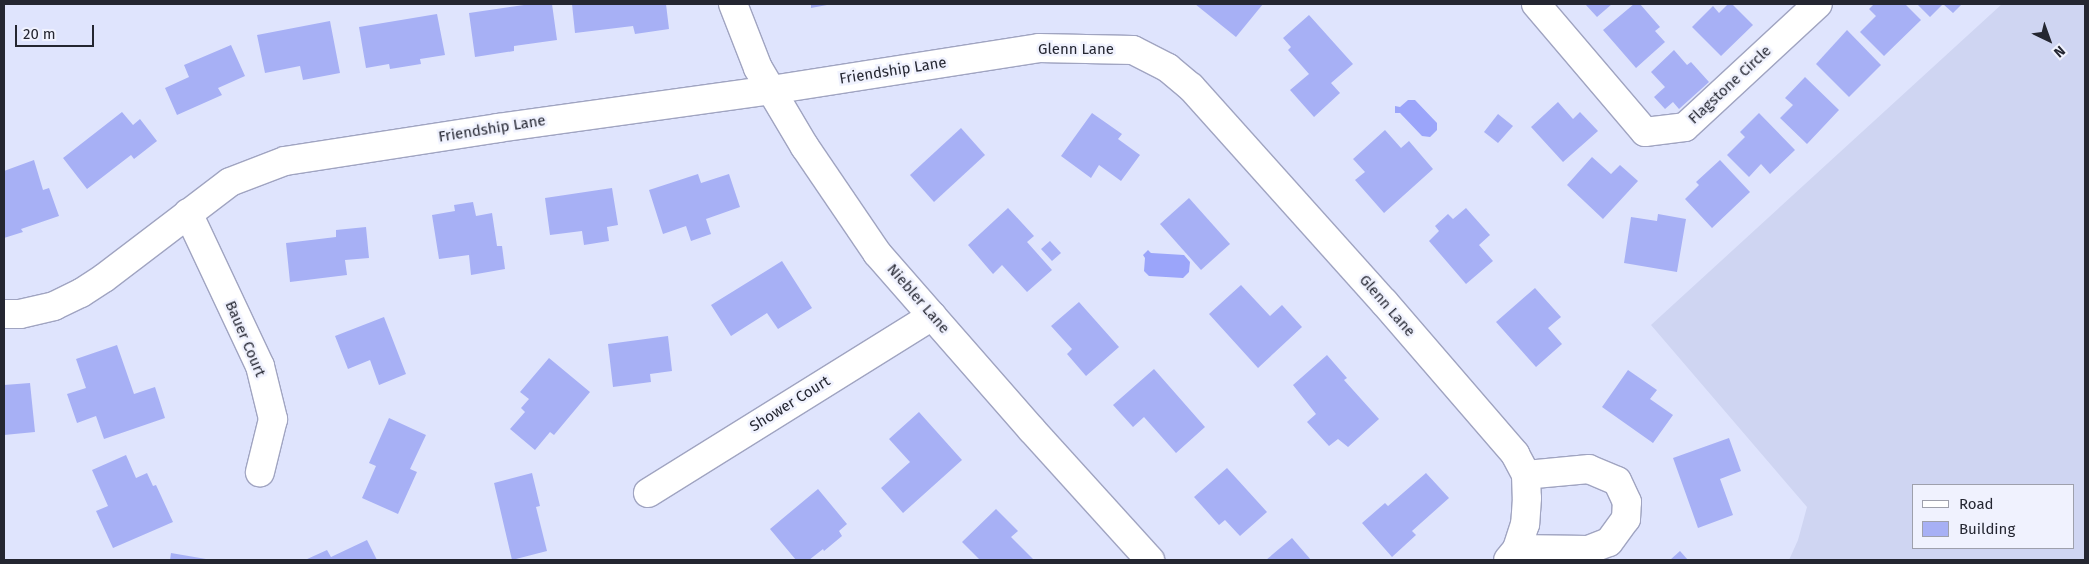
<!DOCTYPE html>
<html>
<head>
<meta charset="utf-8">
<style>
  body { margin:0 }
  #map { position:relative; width:2089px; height:564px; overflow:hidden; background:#dfe4fd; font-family:"Fira Sans",sans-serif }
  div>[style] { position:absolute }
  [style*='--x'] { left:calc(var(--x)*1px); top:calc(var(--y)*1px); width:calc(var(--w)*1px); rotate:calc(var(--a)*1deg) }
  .built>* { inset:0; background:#cfd5f2 }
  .water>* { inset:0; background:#9ba5fa }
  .building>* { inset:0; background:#a7b0f5 }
  .roads { filter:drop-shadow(1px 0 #a0a4c1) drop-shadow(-1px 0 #a0a4c1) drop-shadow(0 1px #a0a4c1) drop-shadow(0 -1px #a0a4c1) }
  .minor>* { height:28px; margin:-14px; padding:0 14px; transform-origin:14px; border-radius:14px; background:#fff }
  span { translate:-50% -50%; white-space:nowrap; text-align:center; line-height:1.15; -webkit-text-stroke:5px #f0f2fe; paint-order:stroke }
  .street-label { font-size:15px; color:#242631 }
  .frame { position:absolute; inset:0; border:5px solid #242631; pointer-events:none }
  .legend { position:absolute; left:1912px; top:484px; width:162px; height:65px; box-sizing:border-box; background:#f0f2fe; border:1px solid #9ea0ac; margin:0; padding:6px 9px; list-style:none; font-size:15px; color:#242631 }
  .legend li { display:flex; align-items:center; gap:10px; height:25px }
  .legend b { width:25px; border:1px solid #9ea0ac }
  .north { position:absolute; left:2024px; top:15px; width:50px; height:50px; -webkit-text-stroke:4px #f0f2fe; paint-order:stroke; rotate:138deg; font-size:14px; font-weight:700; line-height:20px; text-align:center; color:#242631 }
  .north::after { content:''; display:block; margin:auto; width:18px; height:22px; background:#242631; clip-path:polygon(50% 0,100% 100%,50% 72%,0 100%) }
  .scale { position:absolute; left:15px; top:25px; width:79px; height:22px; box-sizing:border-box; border:2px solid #242631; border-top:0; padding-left:6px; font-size:15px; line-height:18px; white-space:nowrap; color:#242631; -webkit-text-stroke:4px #f0f2fe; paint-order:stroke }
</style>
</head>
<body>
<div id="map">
  <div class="built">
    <div style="clip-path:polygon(evenodd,2002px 4px,2085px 4px,2085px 560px,1789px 560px,1798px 540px,1807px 507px,1651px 325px,2002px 4px,1913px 485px,2073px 485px,2073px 548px,1913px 548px,1913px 485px)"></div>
  </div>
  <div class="water">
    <div style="clip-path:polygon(1408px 100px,1415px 100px,1437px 123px,1437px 130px,1430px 137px,1422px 136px,1400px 113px,1395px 113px,1395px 106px,1400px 107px)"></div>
    <div style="clip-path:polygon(1148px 250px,1151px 253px,1184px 255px,1190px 262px,1189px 272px,1183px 278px,1149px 276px,1144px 271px,1145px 258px,1143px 255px)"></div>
  </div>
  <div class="building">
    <div style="clip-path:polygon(531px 4px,552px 4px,557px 40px,514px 46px,514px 51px,475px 57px,469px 13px)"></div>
    <div style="clip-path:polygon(572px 4px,666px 4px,669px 29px,635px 34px,633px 26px,575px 33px)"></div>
    <div style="clip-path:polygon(811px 4px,827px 4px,827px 5px,811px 8px)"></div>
    <div style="clip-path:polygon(1195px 4px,1263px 4px,1236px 37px)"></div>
    <div style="clip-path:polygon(1585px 4px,1612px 4px,1597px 17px)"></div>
    <div style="clip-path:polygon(1634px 4px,1640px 4px,1660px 27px,1655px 31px,1665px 42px,1636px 68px,1603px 30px)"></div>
    <div style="clip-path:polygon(1728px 4px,1732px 4px,1753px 25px,1721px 56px,1692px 27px,1713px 6px,1719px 13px)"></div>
    <div style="clip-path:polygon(1874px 4px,1905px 4px,1921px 20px,1884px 56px,1860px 32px,1876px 16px,1869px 9px)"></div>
    <div style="clip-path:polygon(1917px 4px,1962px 4px,1953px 13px,1943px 4px,1930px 17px)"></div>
    <div style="clip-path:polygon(437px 14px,445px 55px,420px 59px,421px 64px,390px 69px,389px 64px,366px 68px,359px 27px)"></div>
    <div style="clip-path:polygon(1309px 15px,1353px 64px,1331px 83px,1340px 93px,1314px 117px,1290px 90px,1309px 74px,1288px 50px,1291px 47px,1283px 38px)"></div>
    <div style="clip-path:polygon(330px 21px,340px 73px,303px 80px,300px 66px,265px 73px,257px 35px)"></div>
    <div style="clip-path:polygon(1847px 30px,1881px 65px,1849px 97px,1816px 64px)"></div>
    <div style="clip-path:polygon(231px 45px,245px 76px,218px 88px,222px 95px,177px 115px,165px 88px,189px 77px,184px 65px)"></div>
    <div style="clip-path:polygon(1674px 50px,1687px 65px,1691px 62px,1709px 82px,1679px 109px,1673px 102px,1665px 109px,1654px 97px,1665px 87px,1651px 72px)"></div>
    <div style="clip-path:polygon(1805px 77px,1839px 110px,1807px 144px,1780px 118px,1793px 105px,1785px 98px)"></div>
    <div style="clip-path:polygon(1558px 102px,1573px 119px,1580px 112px,1598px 131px,1563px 162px,1531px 127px)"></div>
    <div style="clip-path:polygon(122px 112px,133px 125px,140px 119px,157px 141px,134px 159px,131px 155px,87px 189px,63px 158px)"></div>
    <div style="clip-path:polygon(1092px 113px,1122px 134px,1118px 139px,1140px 155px,1121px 181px,1099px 165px,1091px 178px,1061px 156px)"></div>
    <div style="clip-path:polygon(1759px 113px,1795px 150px,1770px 174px,1761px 164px,1749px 177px,1727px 155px,1745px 137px,1740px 132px)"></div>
    <div style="clip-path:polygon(1498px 114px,1513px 126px,1498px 143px,1484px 132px)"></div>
    <div style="clip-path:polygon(961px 128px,985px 155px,934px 202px,910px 175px)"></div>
    <div style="clip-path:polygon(1385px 130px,1401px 148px,1409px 141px,1433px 169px,1384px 213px,1355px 180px,1365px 172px,1353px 159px)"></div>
    <div style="clip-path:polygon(1592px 157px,1611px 174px,1620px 165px,1638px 181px,1603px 219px,1567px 185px)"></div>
    <div style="clip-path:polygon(34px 160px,43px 190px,49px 188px,59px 216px,21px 229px,23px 232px,4px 238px,4px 171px)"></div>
    <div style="clip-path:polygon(1720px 160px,1750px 192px,1712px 228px,1685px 199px,1699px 185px,1696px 182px)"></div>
    <div style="clip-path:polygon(698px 174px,701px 183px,729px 174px,740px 207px,706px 219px,711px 234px,691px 241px,686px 226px,663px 234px,649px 190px)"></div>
    <div style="clip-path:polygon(612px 188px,618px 225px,607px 227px,609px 241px,584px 245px,582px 231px,550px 235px,545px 198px)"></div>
    <div style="clip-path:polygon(1189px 198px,1230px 244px,1201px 270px,1160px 224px)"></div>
    <div style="clip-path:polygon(473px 202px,476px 216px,492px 213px,497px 246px,502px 246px,505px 269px,471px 275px,469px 255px,439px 259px,432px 215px,455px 211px,454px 205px)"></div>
    <div style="clip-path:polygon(1008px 208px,1034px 236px,1027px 242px,1052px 270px,1027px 292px,1002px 265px,993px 274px,968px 245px)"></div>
    <div style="clip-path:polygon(1466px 208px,1490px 235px,1479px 245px,1493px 261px,1466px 284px,1429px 241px,1439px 231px,1435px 226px,1448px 214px,1453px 219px)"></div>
    <div style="clip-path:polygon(1658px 214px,1686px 219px,1677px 272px,1624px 263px,1631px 217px,1657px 221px)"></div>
    <div style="clip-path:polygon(366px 227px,369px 258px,345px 260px,347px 275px,290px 282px,286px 243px,336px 237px,336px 230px)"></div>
    <div style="clip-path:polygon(1050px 241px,1061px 253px,1052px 261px,1041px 249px)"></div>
    <div style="clip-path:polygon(782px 261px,812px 308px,778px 329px,767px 313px,731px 336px,711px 305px)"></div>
    <div style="clip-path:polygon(1241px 285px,1270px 316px,1282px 305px,1302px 327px,1258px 368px,1209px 314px)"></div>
    <div style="clip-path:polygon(1535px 288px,1561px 317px,1548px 328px,1562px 344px,1536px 367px,1496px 322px)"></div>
    <div style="clip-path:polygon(1079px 302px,1119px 347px,1086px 376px,1067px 354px,1072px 349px,1051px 326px)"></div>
    <div style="clip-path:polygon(384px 317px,406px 374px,379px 385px,370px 360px,348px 369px,335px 336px)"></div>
    <div style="clip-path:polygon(668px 336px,672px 371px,650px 374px,651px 382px,613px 387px,608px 344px)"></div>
    <div style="clip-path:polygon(117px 345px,134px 394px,155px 387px,165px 418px,104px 439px,96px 416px,77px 423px,67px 394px,86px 388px,76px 359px)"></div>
    <div style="clip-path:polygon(1327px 355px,1347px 378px,1344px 380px,1379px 419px,1348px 447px,1338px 439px,1329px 446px,1307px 422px,1316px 414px,1293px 385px)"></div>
    <div style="clip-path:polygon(549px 358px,590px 392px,554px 435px,550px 432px,535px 450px,510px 429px,525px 412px,521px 408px,529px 399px,520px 392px)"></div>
    <div style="clip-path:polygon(1154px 369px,1205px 427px,1176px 453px,1144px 417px,1133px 427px,1113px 405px)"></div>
    <div style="clip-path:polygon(1628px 370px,1657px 390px,1650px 399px,1673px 415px,1653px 443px,1602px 407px)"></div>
    <div style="clip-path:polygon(30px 383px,35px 432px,4px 435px,4px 385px)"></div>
    <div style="clip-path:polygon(919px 412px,962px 460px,903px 513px,881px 488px,910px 462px,889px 439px)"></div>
    <div style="clip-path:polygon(389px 418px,426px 435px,410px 469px,417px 472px,398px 514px,362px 498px,376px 466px,369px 463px)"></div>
    <div style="clip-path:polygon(1729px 438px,1741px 471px,1720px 479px,1733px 515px,1698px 528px,1673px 458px)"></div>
    <div style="clip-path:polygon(126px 455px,136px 478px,147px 473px,153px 486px,156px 485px,173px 522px,113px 548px,96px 511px,108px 506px,92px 470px)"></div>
    <div style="clip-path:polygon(1227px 468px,1267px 512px,1240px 536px,1225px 520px,1219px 525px,1194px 497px)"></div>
    <div style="clip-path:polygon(532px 473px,540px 506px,536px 507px,547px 551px,512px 560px,494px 483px)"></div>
    <div style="clip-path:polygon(1426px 473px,1449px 498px,1412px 531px,1416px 535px,1392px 557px,1362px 523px,1385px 503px,1388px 506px)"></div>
    <div style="clip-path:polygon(818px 489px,847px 524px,839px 531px,842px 536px,824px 551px,823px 549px,809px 560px,796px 560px,770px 529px)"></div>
    <div style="clip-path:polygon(996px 509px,1018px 531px,1011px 537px,1034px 560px,980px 560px,962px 542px)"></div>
    <div style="clip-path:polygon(1292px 538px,1311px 560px,1266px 560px)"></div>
    <div style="clip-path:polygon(367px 540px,377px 560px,305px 560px,327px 550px,331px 557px)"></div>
    <div style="clip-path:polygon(1680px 551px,1688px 560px,1670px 560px)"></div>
    <div style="clip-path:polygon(171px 553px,206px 559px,206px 560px,170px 560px)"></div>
  </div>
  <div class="roads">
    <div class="minor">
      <div style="--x:733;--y:4;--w:69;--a:68.7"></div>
      <div style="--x:758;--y:68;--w:92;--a:59.3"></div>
      <div style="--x:805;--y:147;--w:128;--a:55.8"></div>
      <div style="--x:877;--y:253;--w:235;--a:48.8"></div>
      <div style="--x:1032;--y:430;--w:176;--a:47.8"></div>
      <div style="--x:1536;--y:4;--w:168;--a:49.6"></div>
      <div style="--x:1645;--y:132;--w:40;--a:-7.1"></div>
      <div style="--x:1685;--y:127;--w:181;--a:-42.8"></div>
      <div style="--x:188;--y:213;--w:169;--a:64.8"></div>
      <div style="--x:260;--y:366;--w:55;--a:76.2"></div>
      <div style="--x:273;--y:419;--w:55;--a:103.8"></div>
      <div style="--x:4;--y:314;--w:16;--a:0"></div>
      <div style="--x:20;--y:314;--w:35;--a:-13"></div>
      <div style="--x:54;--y:306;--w:30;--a:-26"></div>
      <div style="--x:81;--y:293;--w:27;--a:-33"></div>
      <div style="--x:104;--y:278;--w:158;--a:-37.3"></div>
      <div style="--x:230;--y:182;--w:59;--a:-20.9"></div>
      <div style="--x:285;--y:161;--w:216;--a:-8.8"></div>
      <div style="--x:498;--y:128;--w:276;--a:-7.9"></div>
      <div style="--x:771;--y:90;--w:271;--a:-8.9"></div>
      <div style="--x:1039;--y:48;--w:94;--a:1.2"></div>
      <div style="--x:1133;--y:50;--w:39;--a:27"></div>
      <div style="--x:1168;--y:68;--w:30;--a:40"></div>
      <div style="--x:1191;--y:87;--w:289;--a:48.1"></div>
      <div style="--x:1384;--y:302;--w:201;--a:49.2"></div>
      <div style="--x:1515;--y:454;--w:24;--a:62"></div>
      <div style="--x:1526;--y:475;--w:23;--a:88"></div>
      <div style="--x:1527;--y:498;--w:26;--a:94"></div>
      <div style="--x:1525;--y:524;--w:26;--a:108"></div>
      <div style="--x:1517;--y:549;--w:14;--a:129"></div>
      <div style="--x:648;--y:493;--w:335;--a:-31.9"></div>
      <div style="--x:1517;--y:549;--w:71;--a:0.8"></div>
      <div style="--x:1588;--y:550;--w:22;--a:-21"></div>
      <div style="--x:1609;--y:542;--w:29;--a:-54"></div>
      <div style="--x:1626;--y:519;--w:17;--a:-87"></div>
      <div style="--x:1627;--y:502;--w:23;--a:-115"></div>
      <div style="--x:1617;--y:481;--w:30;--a:-157"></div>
      <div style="--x:1589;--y:469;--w:63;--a:174.6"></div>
    </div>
  </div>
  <div class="street-label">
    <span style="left:1076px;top:50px">Glenn Lane</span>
    <span style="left:893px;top:71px;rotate:-9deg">Friendship Lane</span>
    <span style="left:1730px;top:85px;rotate:-43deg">Flagstone Circle</span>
    <span style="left:492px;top:129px;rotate:-9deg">Friendship Lane</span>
    <span style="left:918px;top:299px;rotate:49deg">Niebler Lane</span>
    <span style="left:1387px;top:306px;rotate:49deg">Glenn Lane</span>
    <span style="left:245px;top:339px;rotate:67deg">Bauer Court</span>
    <span style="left:790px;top:404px;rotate:-32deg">Shower Court</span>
  </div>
  <div class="frame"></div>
  <ul class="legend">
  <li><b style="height:6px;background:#fff"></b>Road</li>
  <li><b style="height:14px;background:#a7b0f5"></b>Building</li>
  </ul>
  <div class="north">N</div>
  <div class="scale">20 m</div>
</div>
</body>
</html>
